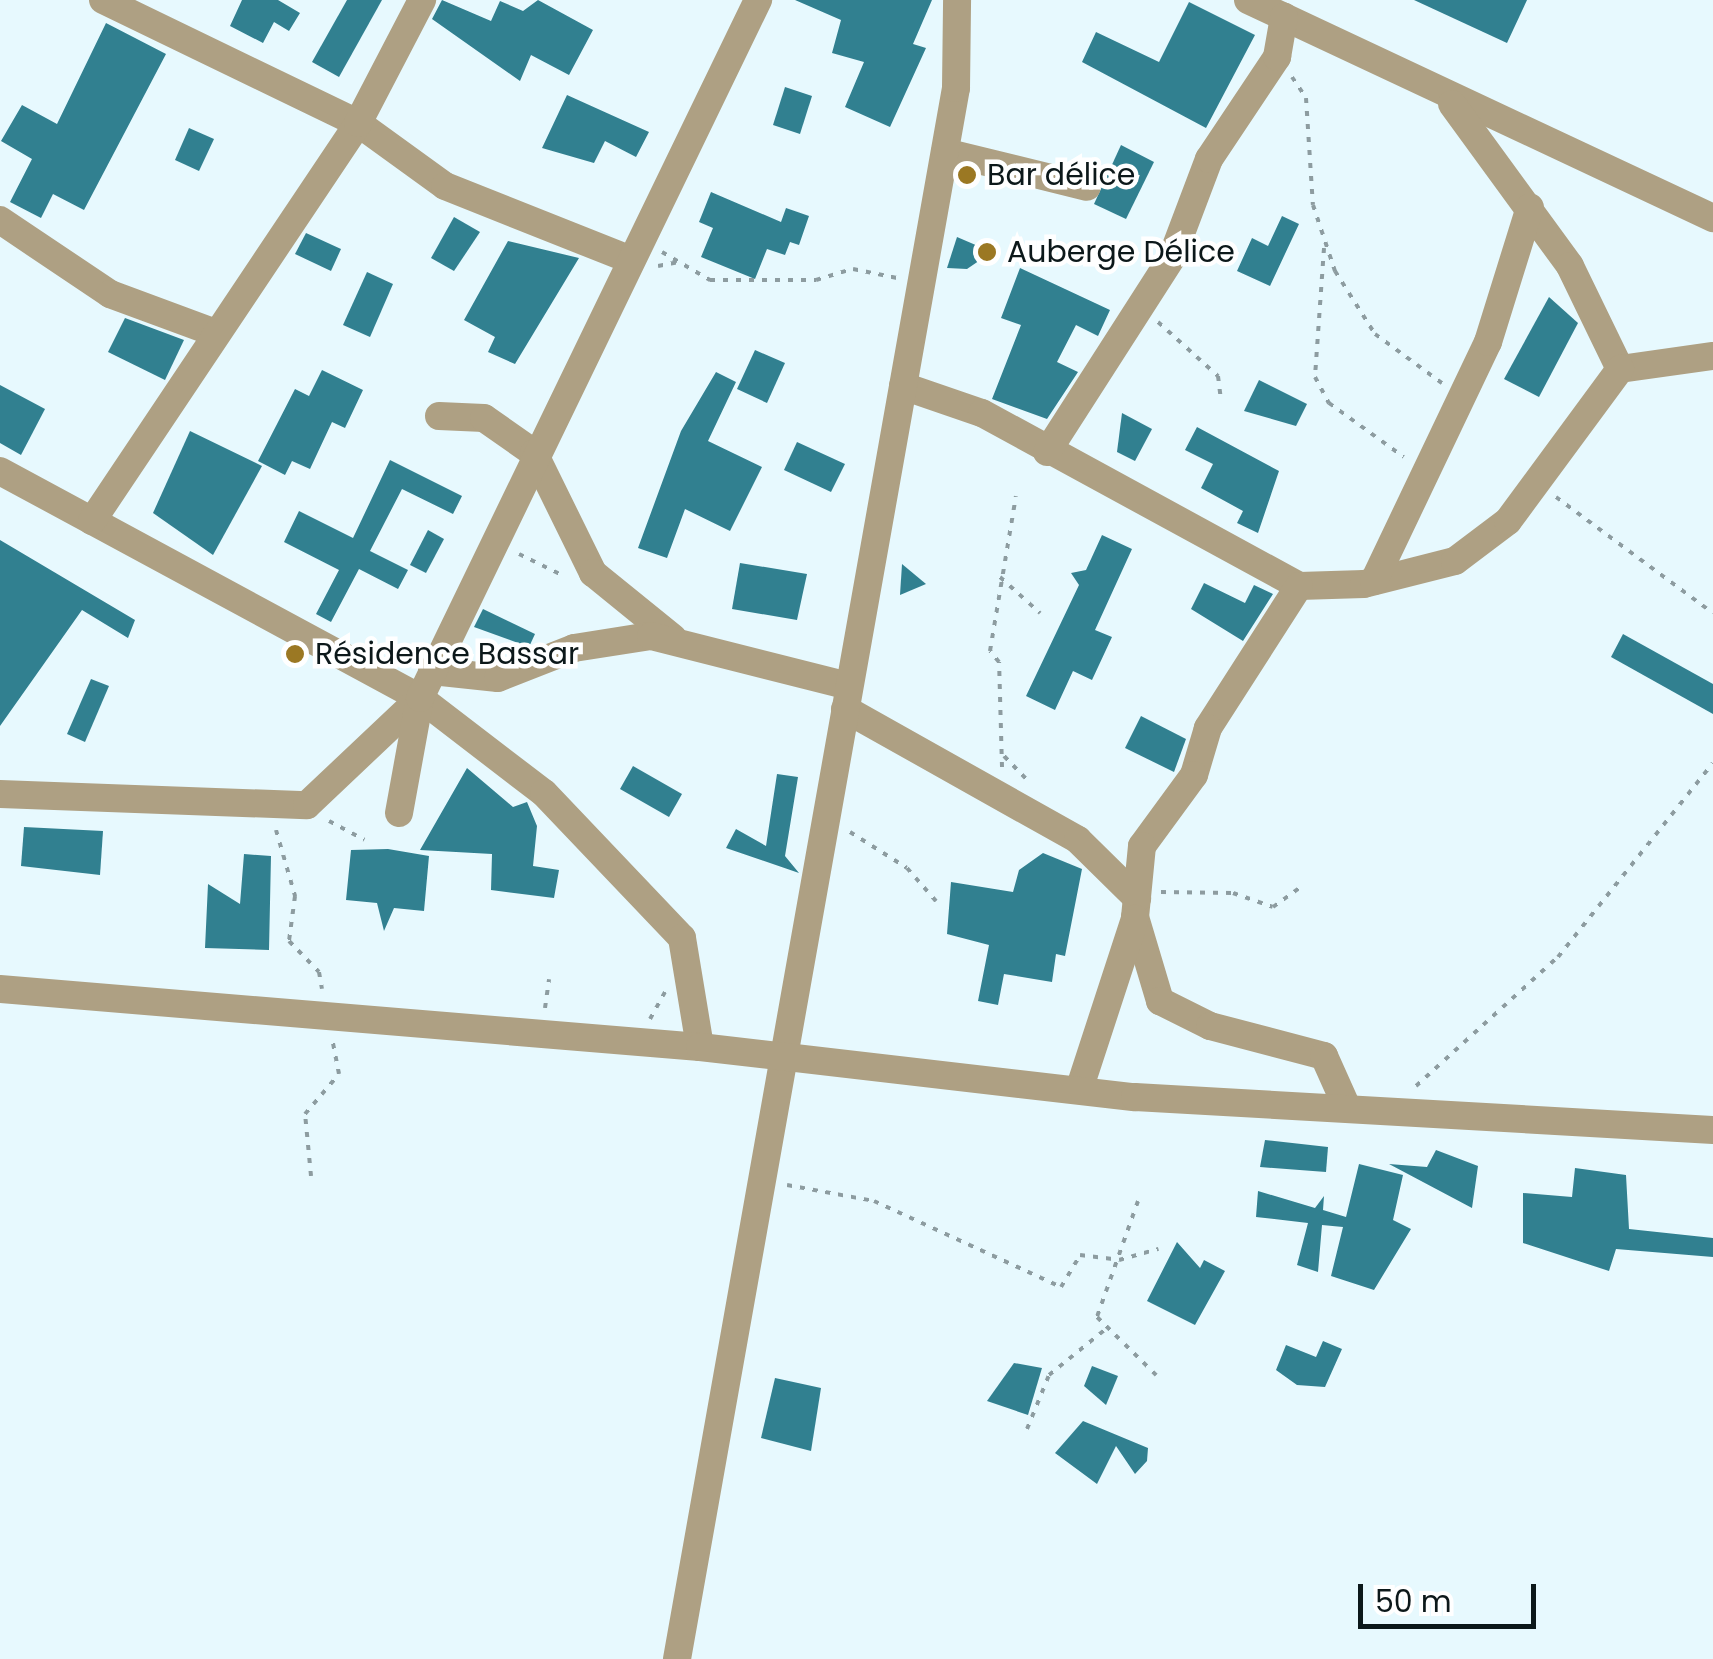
<!DOCTYPE html>
<html>
<head>
<meta charset="utf-8">
<style>
  body { margin:0 }
  #map { position:relative; width:1713px; height:1659px; overflow:hidden; background:#e7f9fe; font-family:Poppins,sans-serif }
  div>[style] { position:absolute }
  [style*='--x'] { left:calc(var(--x)*1px); top:calc(var(--y)*1px); width:calc(var(--w)*1px); rotate:calc(var(--a)*1deg) }
  .building>* { inset:0; background:#318090 }
  .path>* { height:4px; margin-top:-2px; transform-origin:0; background:repeating-linear-gradient(90deg,#8d9ca0 0 5px,transparent 0 13px) }
  .minor>* { height:28px; margin:-14px; padding:0 14px; transform-origin:14px; border-radius:14px; background:#aea083 }
  .tertiary>* { height:28px; margin:-14px; padding:0 14px; transform-origin:14px; border-radius:14px; background:#aea083 }
  .dots>* { width:28px; height:28px; translate:-50% -50%; box-sizing:border-box; border:5px solid #fff; border-radius:50% }
  span { translate:-50% -50%; white-space:nowrap; text-align:center; line-height:1.15; -webkit-text-stroke:9px #fff; paint-order:stroke }
  .poi-label { font-size:30px; color:#0c181a }
  .left { translate:0 -50%; text-align:left }
  .scale { position:absolute; left:1358px; top:1584px; width:178px; height:45px; box-sizing:border-box; border:5px solid #0c181a; border-top:0; padding-left:12px; font-size:30px; line-height:35px; white-space:nowrap; color:#0c181a; -webkit-text-stroke:8px #fff; paint-order:stroke }
</style>
</head>
<body>
<div id="map">
  <div class="building">
    <div style="clip-path:polygon(242px 0,278px 0,300px 13px,289px 31px,274px 22px,263px 43px,230px 26px)"></div>
    <div style="clip-path:polygon(347px 0,382px 0,339px 77px,312px 62px)"></div>
    <div style="clip-path:polygon(442px 0,491px 21px,500px 1px,523px 11px,538px 0,593px 30px,569px 75px,531px 55px,520px 81px,432px 19px)"></div>
    <div style="clip-path:polygon(795px 0,932px 0,913px 44px,926px 48px,890px 127px,845px 107px,864px 62px,832px 53px,841px 20px)"></div>
    <div style="clip-path:polygon(1414px 0,1527px 0,1507px 43px)"></div>
    <div style="clip-path:polygon(1189px 2px,1255px 35px,1206px 128px,1082px 62px,1096px 32px,1159px 62px)"></div>
    <div style="clip-path:polygon(106px 23px,166px 54px,84px 210px,53px 194px,41px 218px,10px 202px,32px 159px,1px 141px,22px 105px,57px 124px)"></div>
    <div style="clip-path:polygon(785px 87px,812px 96px,800px 134px,773px 125px)"></div>
    <div style="clip-path:polygon(567px 95px,649px 132px,636px 157px,605px 141px,594px 163px,542px 148px)"></div>
    <div style="clip-path:polygon(189px 128px,214px 139px,199px 171px,175px 160px)"></div>
    <div style="clip-path:polygon(1121px 145px,1154px 162px,1126px 219px,1094px 204px)"></div>
    <div style="clip-path:polygon(711px 192px,781px 222px,786px 208px,809px 216px,799px 245px,790px 242px,785px 255px,767px 249px,755px 279px,701px 257px,713px 228px,699px 222px)"></div>
    <div style="clip-path:polygon(1282px 216px,1299px 224px,1270px 286px,1237px 271px,1252px 238px,1268px 246px)"></div>
    <div style="clip-path:polygon(454px 217px,480px 232px,454px 271px,431px 258px)"></div>
    <div style="clip-path:polygon(306px 233px,341px 249px,331px 271px,295px 254px)"></div>
    <div style="clip-path:polygon(957px 237px,992px 252px,967px 269px,947px 268px)"></div>
    <div style="clip-path:polygon(508px 241px,579px 258px,515px 364px,488px 352px,495px 337px,464px 320px)"></div>
    <div style="clip-path:polygon(1020px 268px,1110px 310px,1098px 336px,1076px 325px,1057px 362px,1078px 372px,1047px 419px,992px 399px,1021px 325px,1001px 318px)"></div>
    <div style="clip-path:polygon(367px 272px,393px 284px,370px 337px,343px 325px)"></div>
    <div style="clip-path:polygon(1549px 297px,1578px 323px,1539px 397px,1504px 379px)"></div>
    <div style="clip-path:polygon(125px 318px,184px 340px,165px 380px,108px 352px)"></div>
    <div style="clip-path:polygon(755px 350px,785px 363px,767px 403px,737px 389px)"></div>
    <div style="clip-path:polygon(322px 370px,363px 390px,345px 428px,332px 422px,310px 469px,292px 461px,285px 475px,258px 461px,295px 389px,309px 396px)"></div>
    <div style="clip-path:polygon(716px 372px,736px 382px,708px 441px,762px 467px,730px 531px,685px 509px,667px 558px,638px 548px,681px 431px)"></div>
    <div style="clip-path:polygon(1259px 380px,1307px 404px,1296px 426px,1244px 411px)"></div>
    <div style="clip-path:polygon(0 385px,45px 409px,21px 455px,0 443px)"></div>
    <div style="clip-path:polygon(1122px 413px,1152px 429px,1135px 461px,1117px 452px)"></div>
    <div style="clip-path:polygon(1197px 427px,1279px 471px,1258px 533px,1237px 523px,1243px 511px,1201px 488px,1213px 464px,1185px 450px)"></div>
    <div style="clip-path:polygon(190px 431px,262px 466px,213px 555px,153px 513px)"></div>
    <div style="clip-path:polygon(797px 442px,845px 464px,831px 492px,784px 470px)"></div>
    <div style="clip-path:polygon(390px 460px,462px 496px,453px 514px,402px 489px,370px 551px,408px 570px,398px 589px,359px 569px,331px 622px,316px 614px,339px 570px,284px 542px,299px 511px,353px 538px)"></div>
    <div style="clip-path:polygon(428px 530px,444px 539px,426px 573px,410px 565px)"></div>
    <div style="clip-path:polygon(1102px 535px,1132px 549px,1095px 630px,1112px 637px,1092px 680px,1073px 671px,1055px 710px,1026px 696px,1079px 585px,1071px 573px,1086px 570px)"></div>
    <div style="clip-path:polygon(0 540px,135px 620px,128px 638px,82px 610px,0 726px)"></div>
    <div style="clip-path:polygon(740px 563px,807px 574px,797px 620px,732px 609px)"></div>
    <div style="clip-path:polygon(902px 564px,926px 584px,900px 595px)"></div>
    <div style="clip-path:polygon(1204px 583px,1245px 603px,1254px 585px,1273px 594px,1243px 641px,1191px 609px)"></div>
    <div style="clip-path:polygon(483px 609px,535px 634px,529px 647px,474px 627px)"></div>
    <div style="clip-path:polygon(1623px 634px,1713px 684px,1713px 714px,1611px 657px)"></div>
    <div style="clip-path:polygon(91px 679px,109px 686px,85px 742px,67px 734px)"></div>
    <div style="clip-path:polygon(1141px 716px,1186px 739px,1174px 772px,1125px 748px)"></div>
    <div style="clip-path:polygon(633px 766px,682px 794px,669px 817px,620px 789px)"></div>
    <div style="clip-path:polygon(467px 768px,513px 807px,527px 802px,537px 826px,533px 866px,559px 870px,554px 898px,491px 890px,492px 854px,420px 850px)"></div>
    <div style="clip-path:polygon(777px 774px,798px 777px,785px 856px,799px 873px,726px 848px,736px 829px,766px 846px)"></div>
    <div style="clip-path:polygon(24px 827px,103px 831px,100px 875px,21px 866px)"></div>
    <div style="clip-path:polygon(388px 849px,429px 856px,424px 911px,394px 908px,384px 931px,377px 903px,346px 900px,351px 850px)"></div>
    <div style="clip-path:polygon(1043px 853px,1082px 869px,1065px 956px,1056px 954px,1052px 982px,1004px 974px,998px 1005px,978px 1001px,989px 945px,947px 934px,951px 882px,1013px 892px,1019px 870px)"></div>
    <div style="clip-path:polygon(244px 854px,271px 856px,269px 950px,205px 948px,208px 884px,240px 904px)"></div>
    <div style="clip-path:polygon(1265px 1140px,1328px 1147px,1326px 1172px,1260px 1167px)"></div>
    <div style="clip-path:polygon(1436px 1150px,1478px 1166px,1472px 1208px,1389px 1164px,1427px 1167px)"></div>
    <div style="clip-path:polygon(1359px 1164px,1403px 1175px,1393px 1220px,1411px 1229px,1374px 1290px,1331px 1276px,1343px 1227px,1322px 1225px,1318px 1272px,1297px 1265px,1308px 1223px,1256px 1217px,1258px 1191px,1315px 1208px,1324px 1196px,1323px 1210px,1346px 1217px)"></div>
    <div style="clip-path:polygon(1575px 1168px,1626px 1175px,1629px 1229px,1713px 1238px,1713px 1257px,1616px 1249px,1609px 1271px,1523px 1243px,1523px 1193px,1572px 1197px)"></div>
    <div style="clip-path:polygon(1177px 1242px,1200px 1268px,1204px 1260px,1225px 1271px,1195px 1325px,1147px 1301px)"></div>
    <div style="clip-path:polygon(1323px 1341px,1342px 1349px,1325px 1387px,1297px 1385px,1276px 1370px,1286px 1345px,1316px 1357px)"></div>
    <div style="clip-path:polygon(1014px 1363px,1042px 1368px,1028px 1415px,987px 1401px)"></div>
    <div style="clip-path:polygon(1092px 1366px,1118px 1376px,1106px 1405px,1084px 1386px)"></div>
    <div style="clip-path:polygon(775px 1378px,821px 1388px,811px 1451px,761px 1438px)"></div>
    <div style="clip-path:polygon(1083px 1421px,1148px 1448px,1147px 1461px,1135px 1474px,1116px 1446px,1097px 1484px,1055px 1453px)"></div>
  </div>
  <div class="path">
    <div style="--x:1292;--y:77;--w:25;--a:56"></div>
    <div style="--x:1306;--y:98;--w:107;--a:86.3"></div>
    <div style="--x:1313;--y:205;--w:70;--a:71.6"></div>
    <div style="--x:1335;--y:271;--w:75;--a:57.6"></div>
    <div style="--x:1375;--y:334;--w:83;--a:36.2"></div>
    <div style="--x:1324;--y:248;--w:129;--a:94"></div>
    <div style="--x:1315;--y:377;--w:30;--a:62"></div>
    <div style="--x:1329;--y:403;--w:92;--a:35.8"></div>
    <div style="--x:662;--y:252;--w:56;--a:30.3"></div>
    <div style="--x:710;--y:280;--w:106;--a:0"></div>
    <div style="--x:816;--y:280;--w:39;--a:-17"></div>
    <div style="--x:853;--y:269;--w:45;--a:11.6"></div>
    <div style="--x:658;--y:266;--w:20;--a:-11"></div>
    <div style="--x:1158;--y:322;--w:81;--a:42"></div>
    <div style="--x:1218;--y:376;--w:26;--a:83"></div>
    <div style="--x:1556;--y:497;--w:195;--a:36.5"></div>
    <div style="--x:519;--y:554;--w:50;--a:26.1"></div>
    <div style="--x:1000;--y:577;--w:54;--a:42"></div>
    <div style="--x:1004;--y:756;--w:35;--a:46"></div>
    <div style="--x:1002;--y:767;--w:105;--a:-91.6"></div>
    <div style="--x:999;--y:662;--w:14;--a:-129"></div>
    <div style="--x:990;--y:651;--w:157;--a:-80.5"></div>
    <div style="--x:329;--y:821;--w:40;--a:28"></div>
    <div style="--x:276;--y:830;--w:69;--a:73.9"></div>
    <div style="--x:295;--y:896;--w:45;--a:97.6"></div>
    <div style="--x:289;--y:941;--w:43;--a:45.9"></div>
    <div style="--x:319;--y:972;--w:17;--a:80"></div>
    <div style="--x:850;--y:832;--w:67;--a:32.3"></div>
    <div style="--x:907;--y:868;--w:44;--a:48.7"></div>
    <div style="--x:1161;--y:892;--w:72;--a:0.8"></div>
    <div style="--x:1233;--y:893;--w:42;--a:19.3"></div>
    <div style="--x:1273;--y:907;--w:34;--a:-36"></div>
    <div style="--x:545;--y:1008;--w:29;--a:-82"></div>
    <div style="--x:650;--y:1019;--w:31;--a:-61"></div>
    <div style="--x:1416;--y:1086;--w:192;--a:-42.3"></div>
    <div style="--x:1558;--y:957;--w:248;--a:-51.4"></div>
    <div style="--x:311;--y:1176;--w:62;--a:-95.5"></div>
    <div style="--x:305;--y:1114;--w:52;--a:-49.6"></div>
    <div style="--x:339;--y:1074;--w:33;--a:-101"></div>
    <div style="--x:787;--y:1185;--w:88;--a:10.4"></div>
    <div style="--x:874;--y:1201;--w:206;--a:24.7"></div>
    <div style="--x:1061;--y:1287;--w:37;--a:-59"></div>
    <div style="--x:1080;--y:1255;--w:39;--a:7"></div>
    <div style="--x:1119;--y:1260;--w:41;--a:-15.8"></div>
    <div style="--x:1138;--y:1201;--w:123;--a:109.5"></div>
    <div style="--x:1097;--y:1317;--w:83;--a:44.5"></div>
    <div style="--x:1027;--y:1429;--w:58;--a:-67.8"></div>
    <div style="--x:1049;--y:1375;--w:75;--a:-39"></div>
  </div>
  <div class="minor">
    <div style="--x:103;--y:0;--w:283;--a:25.8"></div>
    <div style="--x:358;--y:123;--w:107;--a:35.9"></div>
    <div style="--x:445;--y:186;--w:195;--a:21.7"></div>
    <div style="--x:1248;--y:0;--w:514;--a:25.12"></div>
    <div style="--x:1452;--y:104;--w:200;--a:53.9"></div>
    <div style="--x:1570;--y:266;--w:114;--a:64.1"></div>
    <div style="--x:1620;--y:369;--w:94;--a:-8"></div>
    <div style="--x:945;--y:152;--w:146;--a:13.8"></div>
    <div style="--x:0;--y:220;--w:133;--a:33.9"></div>
    <div style="--x:110;--y:294;--w:110;--a:20.3"></div>
    <div style="--x:903;--y:386;--w:83;--a:18.9"></div>
    <div style="--x:982;--y:413;--w:361;--a:28.6"></div>
    <div style="--x:1299;--y:586;--w:65;--a:-1.8"></div>
    <div style="--x:1364;--y:584;--w:94;--a:-14.2"></div>
    <div style="--x:1455;--y:561;--w:66;--a:-37"></div>
    <div style="--x:1508;--y:521;--w:189;--a:-53.6"></div>
    <div style="--x:439;--y:416;--w:45;--a:2.5"></div>
    <div style="--x:484;--y:418;--w:61;--a:35"></div>
    <div style="--x:534;--y:453;--w:134;--a:63.8"></div>
    <div style="--x:593;--y:573;--w:103;--a:39.1"></div>
    <div style="--x:1047;--y:452;--w:232;--a:-57.3"></div>
    <div style="--x:1172;--y:257;--w:105;--a:-69.3"></div>
    <div style="--x:1209;--y:159;--w:123;--a:-56.3"></div>
    <div style="--x:1277;--y:57;--w:41;--a:-80.1"></div>
    <div style="--x:0;--y:471;--w:477;--a:28.4"></div>
    <div style="--x:420;--y:698;--w:156;--a:37.5"></div>
    <div style="--x:544;--y:793;--w:200;--a:46.4"></div>
    <div style="--x:682;--y:938;--w:110;--a:80.6"></div>
    <div style="--x:92;--y:521;--w:479;--a:-56.2"></div>
    <div style="--x:358;--y:123;--w:139;--a:-62.5"></div>
    <div style="--x:1374;--y:581;--w:265;--a:-64.5"></div>
    <div style="--x:1488;--y:342;--w:141;--a:-72.7"></div>
    <div style="--x:1299;--y:586;--w:169;--a:122.7"></div>
    <div style="--x:1208;--y:728;--w:49;--a:106.6"></div>
    <div style="--x:1194;--y:775;--w:88;--a:126.2"></div>
    <div style="--x:1142;--y:846;--w:71;--a:95.6"></div>
    <div style="--x:1135;--y:917;--w:88;--a:73.4"></div>
    <div style="--x:1160;--y:1001;--w:56;--a:26.6"></div>
    <div style="--x:1210;--y:1026;--w:118;--a:14.7"></div>
    <div style="--x:1324;--y:1056;--w:51;--a:65.9"></div>
    <div style="--x:432;--y:671;--w:66;--a:6.1"></div>
    <div style="--x:498;--y:678;--w:82;--a:-21.5"></div>
    <div style="--x:574;--y:648;--w:78;--a:-8.9"></div>
    <div style="--x:651;--y:636;--w:204;--a:14.2"></div>
    <div style="--x:845;--y:709;--w:267;--a:29.3"></div>
    <div style="--x:1078;--y:840;--w:83;--a:44.5"></div>
    <div style="--x:0;--y:794;--w:307;--a:2.1"></div>
    <div style="--x:307;--y:805;--w:156;--a:-43.4"></div>
    <div style="--x:399;--y:813;--w:117;--a:-79.7"></div>
    <div style="--x:420;--y:698;--w:776;--a:-64.16"></div>
    <div style="--x:1079;--y:1090;--w:180;--a:-71.9"></div>
    <div style="--x:677;--y:1659;--w:1596;--a:-79.93"></div>
    <div style="--x:956;--y:88;--w:88;--a:-89.3"></div>
  </div>
  <div class="tertiary">
    <div style="--x:0;--y:989;--w:702;--a:4.74"></div>
    <div style="--x:700;--y:1047;--w:438;--a:6.6"></div>
    <div style="--x:1135;--y:1097;--w:579;--a:3.27"></div>
  </div>
  <div class="dots">
    <div style="left:967px;top:175px;background:#9b7823"></div>
    <div style="left:987px;top:252px;background:#9b7823"></div>
    <div style="left:295px;top:654px;background:#9b7823"></div>
  </div>
  <div class="poi-label">
    <span class="left" style="left:987px;top:175px">Bar délice</span>
    <span class="left" style="left:1007px;top:252px">Auberge Délice</span>
    <span class="left" style="left:315px;top:654px">Résidence Bassar</span>
  </div>
  <div class="scale">50 m</div>
</div>
</body>
</html>
